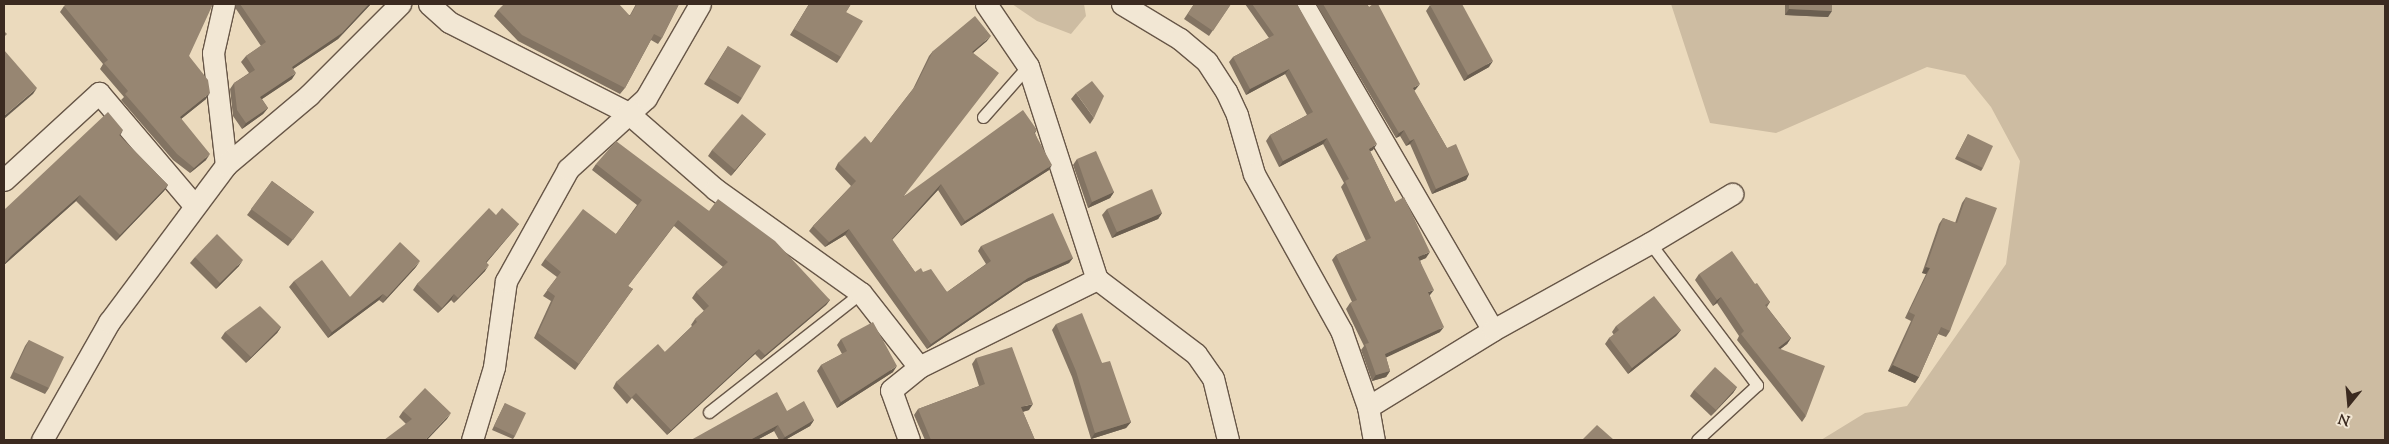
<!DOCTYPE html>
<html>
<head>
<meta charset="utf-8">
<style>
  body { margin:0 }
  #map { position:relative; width:2389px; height:444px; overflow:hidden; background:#ebdabd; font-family:"Sorts Mill Goudy",serif }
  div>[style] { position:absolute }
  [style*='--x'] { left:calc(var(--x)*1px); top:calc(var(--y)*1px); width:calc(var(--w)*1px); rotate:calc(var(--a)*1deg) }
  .green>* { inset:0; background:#cdbca2 }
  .roads { filter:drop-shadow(1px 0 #675647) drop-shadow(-1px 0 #675647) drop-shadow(0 1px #675647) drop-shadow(0 -1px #675647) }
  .service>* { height:11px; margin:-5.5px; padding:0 5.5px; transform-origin:5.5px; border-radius:5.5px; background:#f2e7d4 }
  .minor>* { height:21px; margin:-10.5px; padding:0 10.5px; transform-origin:10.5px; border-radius:10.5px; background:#f2e7d4 }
  .wall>* { inset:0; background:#827362 }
  .shaded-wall>* { inset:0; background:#6a5e50 }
  .building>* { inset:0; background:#978672 }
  span { translate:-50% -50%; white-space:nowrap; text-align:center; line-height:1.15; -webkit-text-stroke:4px #f2e7d4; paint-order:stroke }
  .frame { position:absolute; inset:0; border:5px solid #3b2a20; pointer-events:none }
  .north { position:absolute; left:2324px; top:379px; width:50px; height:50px; -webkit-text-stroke:4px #f2e7d4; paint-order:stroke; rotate:197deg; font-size:14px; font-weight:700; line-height:20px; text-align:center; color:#3b2a20 }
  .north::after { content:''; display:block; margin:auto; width:18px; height:22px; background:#3b2a20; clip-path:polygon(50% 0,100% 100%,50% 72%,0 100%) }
</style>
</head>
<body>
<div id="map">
  <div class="green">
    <div style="clip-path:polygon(1012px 4px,1084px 4px,1086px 16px,1071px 34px,1037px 21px)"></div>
    <div style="clip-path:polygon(1671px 4px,2385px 4px,2385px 440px,1821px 440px,1865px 413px,1907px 406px,2006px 264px,2020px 161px,1991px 107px,1965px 75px,1927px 67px,1776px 133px,1710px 123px)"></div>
  </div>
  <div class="roads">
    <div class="service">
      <div style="--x:983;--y:117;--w:68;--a:-48.6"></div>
      <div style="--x:1650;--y:243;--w:178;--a:53"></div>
      <div style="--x:1757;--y:385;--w:81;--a:137.5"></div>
      <div style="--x:709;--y:412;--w:193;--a:-38.1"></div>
    </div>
    <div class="minor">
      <div style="--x:224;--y:4;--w:50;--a:102.7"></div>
      <div style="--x:213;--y:53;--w:113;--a:83.4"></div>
      <div style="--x:429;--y:4;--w:27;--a:42"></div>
      <div style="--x:449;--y:22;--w:201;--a:26.9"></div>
      <div style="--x:628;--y:113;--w:116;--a:41.1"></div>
      <div style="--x:715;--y:189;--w:179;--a:35.5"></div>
      <div style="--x:861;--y:293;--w:94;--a:51.9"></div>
      <div style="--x:986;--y:4;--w:75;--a:55.9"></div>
      <div style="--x:1028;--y:66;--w:224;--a:72.1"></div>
      <div style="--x:1097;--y:279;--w:124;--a:37.1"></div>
      <div style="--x:1196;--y:354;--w:29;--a:55"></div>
      <div style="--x:1213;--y:378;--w:64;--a:76.4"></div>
      <div style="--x:1122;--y:4;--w:68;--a:31.1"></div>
      <div style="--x:1180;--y:39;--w:35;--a:40"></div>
      <div style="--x:1207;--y:62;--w:35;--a:57"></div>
      <div style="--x:1226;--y:91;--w:26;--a:65"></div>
      <div style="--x:1237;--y:115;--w:61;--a:73.9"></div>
      <div style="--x:1254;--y:174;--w:179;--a:60.9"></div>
      <div style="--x:1341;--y:330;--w:82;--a:70.7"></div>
      <div style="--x:1368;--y:407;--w:34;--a:80"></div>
      <div style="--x:1303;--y:4;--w:377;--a:59.8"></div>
      <div style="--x:4;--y:180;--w:129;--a:-42.5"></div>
      <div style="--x:99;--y:93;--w:148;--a:49.7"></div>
      <div style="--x:1368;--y:407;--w:147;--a:-31.6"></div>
      <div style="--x:1493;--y:330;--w:179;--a:-29"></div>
      <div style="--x:1650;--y:243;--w:96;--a:-30.9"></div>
      <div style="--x:42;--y:440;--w:136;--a:-60.4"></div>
      <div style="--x:109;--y:322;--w:196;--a:-53.3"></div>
      <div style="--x:226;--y:165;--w:109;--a:-40.1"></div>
      <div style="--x:309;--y:95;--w:129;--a:-45"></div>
      <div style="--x:472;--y:440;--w:76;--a:-73.2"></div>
      <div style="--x:494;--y:367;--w:87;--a:-82.1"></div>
      <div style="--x:506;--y:281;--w:128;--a:-61"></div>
      <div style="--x:568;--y:169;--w:105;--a:-42.3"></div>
      <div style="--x:646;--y:98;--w:108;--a:-60.1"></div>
      <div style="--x:909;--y:440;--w:53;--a:-109.8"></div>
      <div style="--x:891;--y:390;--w:36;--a:-39"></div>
      <div style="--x:919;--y:367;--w:199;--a:-26.3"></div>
    </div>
  </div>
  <div class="wall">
    <div style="clip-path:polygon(235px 4px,371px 4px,338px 39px,293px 69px,292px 79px,262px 99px,268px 108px,263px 114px,242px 129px,233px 116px,230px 89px,234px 83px,249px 73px,241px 62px,246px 56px,261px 46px,236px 9px)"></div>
    <div style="clip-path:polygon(636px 4px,679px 4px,662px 38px,658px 44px,651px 40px,625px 88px,620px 94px,518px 41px,494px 16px,498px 10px,630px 15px)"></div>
    <div style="clip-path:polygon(809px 4px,851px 4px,846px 12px,841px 57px,837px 63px,790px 35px)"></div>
    <div style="clip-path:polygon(1194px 4px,1231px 4px,1209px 36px,1184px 19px)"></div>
    <div style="clip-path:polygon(1245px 4px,1297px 4px,1373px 150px,1370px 151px,1395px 202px,1426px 258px,1420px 260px,1440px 332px,1386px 357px,1390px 371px,1386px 377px,1372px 381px,1361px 350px,1364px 346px,1346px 309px,1350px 303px,1352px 302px,1332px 260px,1336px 255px,1366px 241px,1341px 187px,1344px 183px,1323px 144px,1279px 167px,1266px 141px,1270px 135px,1307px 115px,1285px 74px,1246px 95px,1229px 62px,1233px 57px,1269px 38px)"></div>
    <div style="clip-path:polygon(1316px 4px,1367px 4px,1416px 89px,1414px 91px,1447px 148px,1469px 174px,1466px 180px,1432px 194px,1410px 144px,1406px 146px,1400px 136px,1396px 138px)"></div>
    <div style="clip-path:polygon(1785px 4px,1832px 4px,1828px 17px,1785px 15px)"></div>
    <div style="clip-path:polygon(1430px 5px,1489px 67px,1464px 81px,1426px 11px)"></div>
    <div style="clip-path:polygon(64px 6px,189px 56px,206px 99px,181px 119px,206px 160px,190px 173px,173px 160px,121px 100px,124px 97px,100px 69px,103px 64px,60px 12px)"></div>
    <div style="clip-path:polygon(987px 41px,973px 53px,904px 196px,1037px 130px,1035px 133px,1049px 170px,961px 226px,938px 190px,892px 240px,915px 272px,923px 272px,947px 292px,986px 264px,978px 251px,981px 246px,1073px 258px,1069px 263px,1024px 283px,927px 349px,845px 235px,825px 247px,809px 231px,813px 226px,851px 186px,835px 169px,838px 163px,871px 143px,913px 89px,929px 56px,933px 51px)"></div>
    <div style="clip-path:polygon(728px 46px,742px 98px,738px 104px,704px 84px)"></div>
    <div style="clip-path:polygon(1076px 93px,1094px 118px,1090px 124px,1071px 99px)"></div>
    <div style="clip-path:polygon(123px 130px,120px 136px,168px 185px,164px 191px,116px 241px,76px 201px,4px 265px,4px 210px)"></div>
    <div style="clip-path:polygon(766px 134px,731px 176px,708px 156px,712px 150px)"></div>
    <div style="clip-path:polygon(1968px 134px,1983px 168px,1981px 171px,1955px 159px)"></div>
    <div style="clip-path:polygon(1077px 159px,1114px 192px,1110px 198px,1088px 208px,1073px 165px)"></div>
    <div style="clip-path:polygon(596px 164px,709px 211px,830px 300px,826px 305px,761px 360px,755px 354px,667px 435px,632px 398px,627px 404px,613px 388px,616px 382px,665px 352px,692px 326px,691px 325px,695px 319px,704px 311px,692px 298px,696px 292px,723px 267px,674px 226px,628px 286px,633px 289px,575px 370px,534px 338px,551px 301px,543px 296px,557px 277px,541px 265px,545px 259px,616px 234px,637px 205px,592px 170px)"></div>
    <div style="clip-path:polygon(272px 181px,314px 212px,288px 246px,247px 215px)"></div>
    <div style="clip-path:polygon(1966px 197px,1950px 331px,1946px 337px,1938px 334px,1919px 377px,1915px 383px,1888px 371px,1911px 321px,1905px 318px,1926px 274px,1922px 273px,1939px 224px,1943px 218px,1955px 223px,1962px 203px)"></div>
    <div style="clip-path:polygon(1107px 209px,1162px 213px,1158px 219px,1112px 238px,1102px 215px)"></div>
    <div style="clip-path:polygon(496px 215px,519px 224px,486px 263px,485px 271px,454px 303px,451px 300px,438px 313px,413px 290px,417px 284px)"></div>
    <div style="clip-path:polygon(195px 257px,239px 266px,216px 289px,190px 263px)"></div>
    <div style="clip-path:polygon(416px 267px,383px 303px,379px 300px,328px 338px,289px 287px,294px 281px,350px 297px)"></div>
    <div style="clip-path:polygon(1699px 274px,1755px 284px,1770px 302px,1767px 307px,1791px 338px,1787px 344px,1780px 349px,1806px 416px,1802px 422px,1737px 340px,1739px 336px,1717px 303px,1713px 306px,1695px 280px)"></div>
    <div style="clip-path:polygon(1056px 324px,1102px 363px,1131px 422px,1126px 428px,1091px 439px,1072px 377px,1052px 330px)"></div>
    <div style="clip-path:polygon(1616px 326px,1681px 330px,1676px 336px,1628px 374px,1605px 344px,1609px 338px,1614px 335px,1612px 332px)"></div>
    <div style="clip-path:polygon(281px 327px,277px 333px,246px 363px,221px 338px,225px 332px)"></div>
    <div style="clip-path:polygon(841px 339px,893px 372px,837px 408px,817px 371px,821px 365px,842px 354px,837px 345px)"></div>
    <div style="clip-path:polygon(29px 340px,49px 388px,45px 394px,10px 378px,25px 346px)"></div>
    <div style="clip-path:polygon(976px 358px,1029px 410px,1023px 412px,1035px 440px,925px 440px,914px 415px,918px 409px,979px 386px,972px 364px)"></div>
    <div style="clip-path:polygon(1737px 387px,1733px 393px,1711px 416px,1690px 396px,1694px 390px)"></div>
    <div style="clip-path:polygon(505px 403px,515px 436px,513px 439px,492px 430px)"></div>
    <div style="clip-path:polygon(403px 411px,447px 419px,406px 424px,399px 417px)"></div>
    <div style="clip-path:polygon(787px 411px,814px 420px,810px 426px,785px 440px,779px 440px,774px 431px,757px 440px,691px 440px)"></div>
  </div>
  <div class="shaded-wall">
    <div style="clip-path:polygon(369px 4px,371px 4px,338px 39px,287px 73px,292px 67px)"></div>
    <div style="clip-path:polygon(1789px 9px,1832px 11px,1828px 17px,1785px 15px)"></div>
    <div style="clip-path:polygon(991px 36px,987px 41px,968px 57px,972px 52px)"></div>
    <div style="clip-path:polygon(1493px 61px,1489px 67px,1464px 81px,1468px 75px)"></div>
    <div style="clip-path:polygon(1289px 69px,1285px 74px,1246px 95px,1250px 89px)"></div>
    <div style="clip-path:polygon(296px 73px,292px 79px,256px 103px,260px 97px)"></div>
    <div style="clip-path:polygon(1420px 84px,1416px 89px,1409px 94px,1413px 88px)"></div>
    <div style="clip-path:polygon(37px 88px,33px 94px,4px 119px,4px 116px)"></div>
    <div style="clip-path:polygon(210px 93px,206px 99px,176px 123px,180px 117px)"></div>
    <div style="clip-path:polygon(268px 108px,263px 114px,242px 129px,246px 123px)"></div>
    <div style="clip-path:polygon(1404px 130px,1400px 136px,1396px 138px,1399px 133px)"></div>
    <div style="clip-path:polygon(766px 134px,731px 176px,735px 170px)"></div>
    <div style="clip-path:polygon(1327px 138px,1323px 144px,1279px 167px,1283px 161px)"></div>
    <div style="clip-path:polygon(1414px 139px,1410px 144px,1406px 146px,1410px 141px)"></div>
    <div style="clip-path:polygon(1377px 144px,1373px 150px,1365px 154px,1369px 149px)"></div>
    <div style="clip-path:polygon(210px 154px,206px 160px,190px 173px,194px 168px)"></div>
    <div style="clip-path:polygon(1052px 165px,1049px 170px,961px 226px,965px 221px)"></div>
    <div style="clip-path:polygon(1469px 174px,1466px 180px,1432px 194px,1436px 189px)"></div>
    <div style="clip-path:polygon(941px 184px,938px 190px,888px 244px,892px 239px)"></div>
    <div style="clip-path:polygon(168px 185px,164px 191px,116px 241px,120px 235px)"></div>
    <div style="clip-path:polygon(1114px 192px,1110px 198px,1088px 208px,1092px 202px)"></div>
    <div style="clip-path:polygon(80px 195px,76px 201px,4px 265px,4px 264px,11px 256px)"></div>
    <div style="clip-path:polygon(1162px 213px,1158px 219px,1112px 238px,1117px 232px)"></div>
    <div style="clip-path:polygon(519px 224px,515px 229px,482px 268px,486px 262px)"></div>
    <div style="clip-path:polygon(849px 229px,845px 235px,825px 247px,829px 242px)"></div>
    <div style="clip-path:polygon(1430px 252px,1426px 258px,1415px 263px,1418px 257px)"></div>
    <div style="clip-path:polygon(1073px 258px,1069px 263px,1024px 283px,927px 349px,931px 344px,1028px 278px)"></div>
    <div style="clip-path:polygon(243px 260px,239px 266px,216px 289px,220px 283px)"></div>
    <div style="clip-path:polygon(420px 261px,416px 267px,383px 303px,387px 297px)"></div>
    <div style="clip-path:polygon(489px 265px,485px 271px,454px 303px,458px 298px)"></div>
    <div style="clip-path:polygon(1926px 267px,1930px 268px,1926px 274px,1922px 273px)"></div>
    <div style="clip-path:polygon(1434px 290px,1430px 295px,1424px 298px,1428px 292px)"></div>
    <div style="clip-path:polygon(383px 294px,379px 300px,328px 338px,332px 332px)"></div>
    <div style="clip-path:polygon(454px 294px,451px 300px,438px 313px,442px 308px)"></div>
    <div style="clip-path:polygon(1721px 297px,1717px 303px,1713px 306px,1717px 300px)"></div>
    <div style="clip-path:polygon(830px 300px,826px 305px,761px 360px,765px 355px)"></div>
    <div style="clip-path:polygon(281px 327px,277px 333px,246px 363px,251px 357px)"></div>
    <div style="clip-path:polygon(1444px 327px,1440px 332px,1381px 360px,1385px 354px)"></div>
    <div style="clip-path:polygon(1681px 330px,1676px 336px,1628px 374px,1632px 368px)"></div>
    <div style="clip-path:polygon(1791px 338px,1787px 344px,1774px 354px,1778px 348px)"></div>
    <div style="clip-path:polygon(759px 349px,755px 354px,667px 435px,671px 430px)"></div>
    <div style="clip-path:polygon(1893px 365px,1919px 377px,1915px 383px,1888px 371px)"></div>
    <div style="clip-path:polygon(897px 366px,893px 372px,837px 408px,841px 402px)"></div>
    <div style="clip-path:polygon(1390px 371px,1386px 377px,1372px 381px,1376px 375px)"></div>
    <div style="clip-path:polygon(1737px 387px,1733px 393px,1711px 416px,1716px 410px)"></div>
    <div style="clip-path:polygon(1033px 404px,1029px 410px,1017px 413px,1021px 407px)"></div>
    <div style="clip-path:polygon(451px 413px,447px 419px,427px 440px,425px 440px)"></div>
    <div style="clip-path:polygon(814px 420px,810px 426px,785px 440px,782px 440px,785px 437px)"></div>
    <div style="clip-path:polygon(1131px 422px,1126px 428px,1091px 439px,1095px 433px)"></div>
    <div style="clip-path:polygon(778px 425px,774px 431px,757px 440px,750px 440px)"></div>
  </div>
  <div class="building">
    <div style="clip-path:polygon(66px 4px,213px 4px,189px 56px,208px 80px,210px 93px,180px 117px,210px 154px,194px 168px,177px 154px,125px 94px,128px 91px,104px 63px,108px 60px,64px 6px)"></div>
    <div style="clip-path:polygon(240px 4px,369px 4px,342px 33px,292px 67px,296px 73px,260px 97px,268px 108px,246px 123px,237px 110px,234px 83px,255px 70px,246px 56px,266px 42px)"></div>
    <div style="clip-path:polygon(504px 4px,619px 4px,630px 16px,637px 4px,679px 4px,662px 38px,654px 34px,625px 88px,522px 35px,498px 10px)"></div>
    <div style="clip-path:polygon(809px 4px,851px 4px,846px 12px,863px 21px,841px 57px,794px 29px)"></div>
    <div style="clip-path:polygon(1194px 4px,1231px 4px,1213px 31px,1188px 14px)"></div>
    <div style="clip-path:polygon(1252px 4px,1297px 4px,1377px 144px,1369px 149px,1395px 202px,1404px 197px,1430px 252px,1418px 257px,1434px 290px,1428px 292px,1444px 327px,1385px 354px,1390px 371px,1376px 375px,1365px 344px,1369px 343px,1350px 303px,1357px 300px,1336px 255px,1371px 238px,1345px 181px,1349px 179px,1327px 138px,1283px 161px,1270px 135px,1313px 112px,1289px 69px,1250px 89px,1233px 57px,1274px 35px)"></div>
    <div style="clip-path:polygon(1323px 4px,1367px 4px,1369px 7px,1373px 4px,1378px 4px,1420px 84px,1413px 88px,1447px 148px,1456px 144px,1469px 174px,1436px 189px,1414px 139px,1410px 141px,1404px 130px,1399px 133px)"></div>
    <div style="clip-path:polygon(1433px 4px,1462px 4px,1493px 61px,1468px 75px,1430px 5px)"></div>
    <div style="clip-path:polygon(1789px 4px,1832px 4px,1832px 11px,1789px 9px)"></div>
    <div style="clip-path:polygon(975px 16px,991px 36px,972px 52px,999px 73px,903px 197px,1023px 110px,1037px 130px,1034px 132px,1052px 165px,965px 221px,941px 184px,892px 239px,915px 272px,921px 268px,923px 272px,931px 269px,947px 292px,991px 261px,981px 246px,1053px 213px,1073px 258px,1028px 278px,931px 344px,849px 229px,829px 242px,813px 226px,856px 181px,838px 163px,865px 136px,871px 143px,916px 85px,933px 51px)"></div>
    <div style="clip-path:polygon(4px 31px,7px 34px,4px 37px)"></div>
    <div style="clip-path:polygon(728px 46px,761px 66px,742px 98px,709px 78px)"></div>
    <div style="clip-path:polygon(4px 50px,37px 88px,4px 116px)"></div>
    <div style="clip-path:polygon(1092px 81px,1104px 96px,1094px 118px,1076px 93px)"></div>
    <div style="clip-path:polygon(108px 112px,123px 130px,119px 135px,168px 185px,120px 235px,80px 195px,11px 256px,4px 264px,4px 210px)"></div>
    <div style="clip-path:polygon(742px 114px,766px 134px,735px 170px,712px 150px)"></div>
    <div style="clip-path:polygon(1968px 134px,1993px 146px,1983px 168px,1957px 156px)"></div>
    <div style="clip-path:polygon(616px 141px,709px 211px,718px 199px,775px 241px,830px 300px,765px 355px,759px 349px,671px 430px,636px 393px,631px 398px,616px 382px,658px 344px,665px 352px,697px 322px,695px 319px,709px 306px,696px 292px,728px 262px,678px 220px,628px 286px,633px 289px,579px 364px,538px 333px,555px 296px,547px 290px,561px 272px,545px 259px,583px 209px,616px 234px,642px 200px,596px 164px)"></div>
    <div style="clip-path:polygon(1096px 151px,1114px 192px,1092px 202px,1077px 159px)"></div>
    <div style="clip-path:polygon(272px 181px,314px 212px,293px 240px,251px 209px)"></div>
    <div style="clip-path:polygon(1152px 189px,1162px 213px,1117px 232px,1107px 209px)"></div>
    <div style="clip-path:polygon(1966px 197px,1997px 208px,1950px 331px,1941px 327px,1919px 377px,1893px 365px,1915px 315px,1909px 312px,1930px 268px,1926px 267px,1943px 218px,1957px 223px)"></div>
    <div style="clip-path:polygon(489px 208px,496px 215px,502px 208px,519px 224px,486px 262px,489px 265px,458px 298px,454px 294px,442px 308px,417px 284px)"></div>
    <div style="clip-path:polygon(217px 234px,243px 260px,220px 283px,195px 257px)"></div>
    <div style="clip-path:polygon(400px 242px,420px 261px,387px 297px,383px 294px,332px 332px,294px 281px,322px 260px,350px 297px)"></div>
    <div style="clip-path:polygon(1732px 251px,1755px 284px,1757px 283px,1770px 302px,1765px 305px,1791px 338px,1778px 348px,1825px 366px,1806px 416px,1741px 334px,1744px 331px,1721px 297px,1717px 300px,1699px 274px)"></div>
    <div style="clip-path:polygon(1654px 296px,1681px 330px,1632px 368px,1609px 338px,1619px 330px,1616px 326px)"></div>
    <div style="clip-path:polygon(260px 306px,281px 327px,251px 357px,225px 332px)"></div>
    <div style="clip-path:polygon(1082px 313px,1102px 363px,1110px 361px,1131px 422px,1095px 433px,1076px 371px,1056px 324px)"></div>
    <div style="clip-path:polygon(873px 322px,897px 366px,841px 402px,821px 365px,847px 351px,841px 339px)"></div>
    <div style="clip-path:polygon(29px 340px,64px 357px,49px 388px,14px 372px)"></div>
    <div style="clip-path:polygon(1012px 347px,1033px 404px,1021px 407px,1035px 440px,931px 440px,918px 409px,985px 384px,976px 358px)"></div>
    <div style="clip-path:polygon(1715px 367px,1737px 387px,1716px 410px,1694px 390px)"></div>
    <div style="clip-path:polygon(425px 388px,451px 413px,425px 440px,384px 440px,412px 419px,403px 411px)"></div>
    <div style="clip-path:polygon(777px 392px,787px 411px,804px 401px,814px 420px,785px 437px,778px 425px,750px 440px,691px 440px)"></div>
    <div style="clip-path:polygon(505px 403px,526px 413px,515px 436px,494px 426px)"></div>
    <div style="clip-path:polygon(1597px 425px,1614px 440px,1582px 440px)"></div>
  </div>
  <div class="frame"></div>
  <div class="north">N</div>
</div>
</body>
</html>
